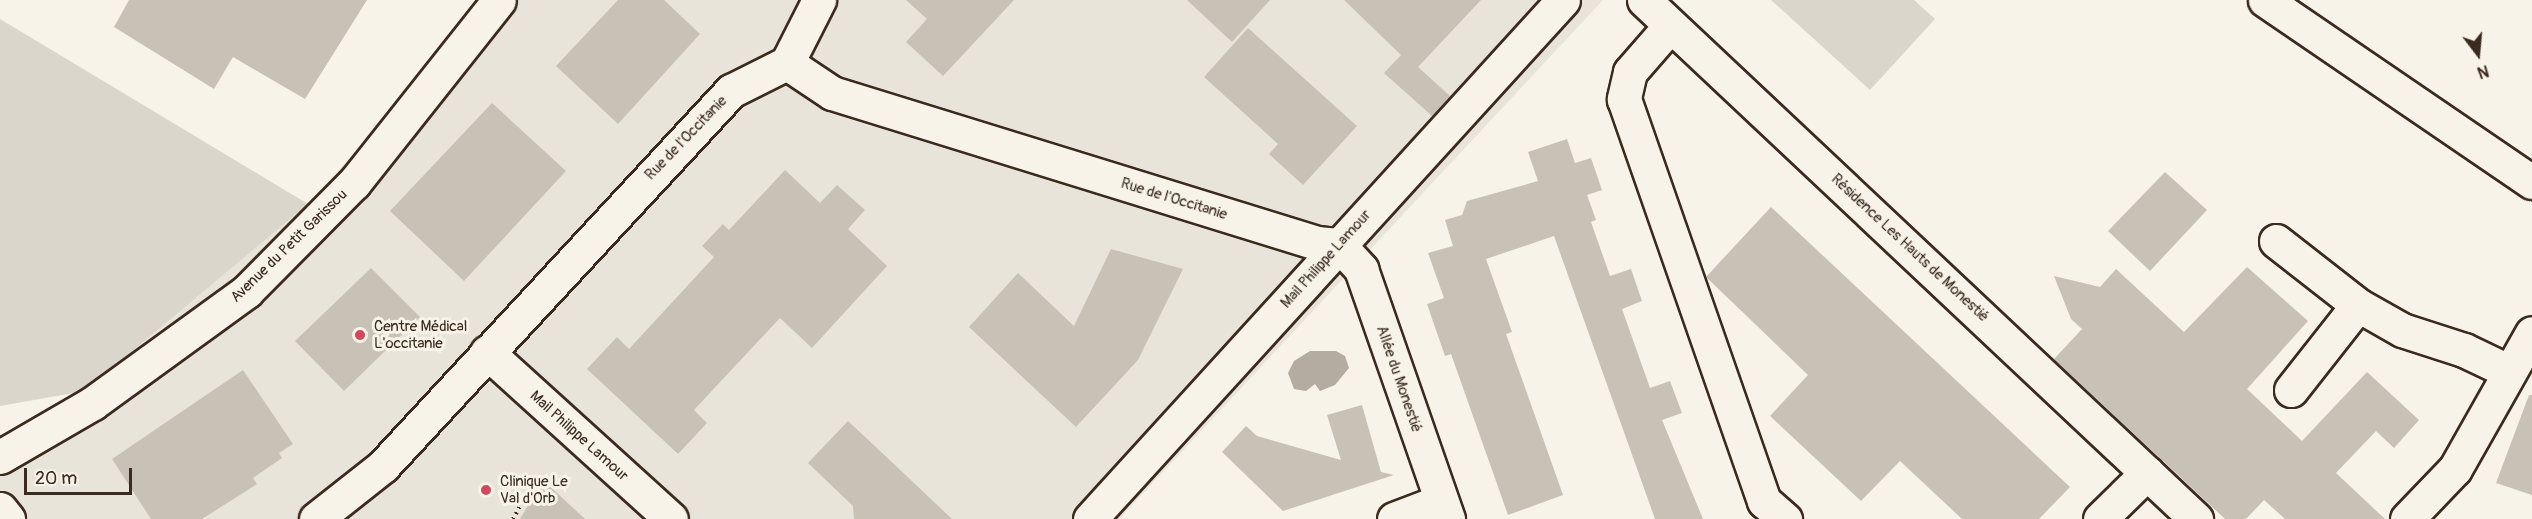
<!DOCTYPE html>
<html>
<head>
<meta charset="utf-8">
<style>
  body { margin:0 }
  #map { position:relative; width:2532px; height:519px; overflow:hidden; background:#f7f3e8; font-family:Pangolin,sans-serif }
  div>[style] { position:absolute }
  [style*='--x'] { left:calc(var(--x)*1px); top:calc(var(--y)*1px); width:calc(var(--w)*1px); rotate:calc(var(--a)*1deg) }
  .built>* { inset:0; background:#e9e4d9 }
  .green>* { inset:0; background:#dbd6cb }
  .water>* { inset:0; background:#b4aca0 }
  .building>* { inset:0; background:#c8c1b6 }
  .path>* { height:4px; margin-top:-2px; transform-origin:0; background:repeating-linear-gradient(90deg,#3b2a1e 0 1.5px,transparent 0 6px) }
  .roads { filter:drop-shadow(2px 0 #3b2a1e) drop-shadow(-2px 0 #3b2a1e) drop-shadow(0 2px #3b2a1e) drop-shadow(0 -2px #3b2a1e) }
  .minor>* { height:33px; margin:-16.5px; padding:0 16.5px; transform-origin:16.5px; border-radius:16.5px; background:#f7f3e8 }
  .dots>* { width:16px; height:16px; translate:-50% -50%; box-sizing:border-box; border:3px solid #f7f3e8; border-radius:50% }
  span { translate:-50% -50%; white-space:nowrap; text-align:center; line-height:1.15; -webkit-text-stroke:6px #f7f3e8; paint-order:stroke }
  .street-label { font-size:15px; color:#3b2a1e }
  .poi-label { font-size:15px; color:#3b2a1e }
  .left { translate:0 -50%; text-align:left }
  .north { position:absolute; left:2448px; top:24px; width:60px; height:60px; -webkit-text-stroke:4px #f7f3e8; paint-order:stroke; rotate:164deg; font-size:16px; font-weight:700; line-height:24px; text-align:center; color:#3b2a1e }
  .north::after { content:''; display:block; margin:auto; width:21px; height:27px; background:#3b2a1e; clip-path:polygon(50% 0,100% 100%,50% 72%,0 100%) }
  .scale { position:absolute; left:24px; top:468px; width:108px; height:27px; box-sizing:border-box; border:3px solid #3b2a1e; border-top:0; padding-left:8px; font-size:18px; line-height:21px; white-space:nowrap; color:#3b2a1e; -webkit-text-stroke:4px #f7f3e8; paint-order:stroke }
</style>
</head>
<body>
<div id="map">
  <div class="built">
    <div style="clip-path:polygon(493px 0,1603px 0,1119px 519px,0 519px,0 452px,85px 391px,308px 204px)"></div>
  </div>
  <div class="green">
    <div style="clip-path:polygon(1771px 0,1914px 0,1935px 19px,1870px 90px)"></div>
    <div style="clip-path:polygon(0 19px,308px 204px,85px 391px,0 406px)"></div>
  </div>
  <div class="water">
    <div style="clip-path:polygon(1310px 351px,1336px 351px,1345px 356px,1349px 368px,1335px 385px,1320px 391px,1315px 384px,1306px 391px,1294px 389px,1288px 373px,1294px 361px)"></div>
  </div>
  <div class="building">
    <div style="clip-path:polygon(129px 0,367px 0,305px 99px,233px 57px,214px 89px,114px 27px)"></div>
    <div style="clip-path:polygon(618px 0,664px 0,700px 34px,618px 124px,556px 66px)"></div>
    <div style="clip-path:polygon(906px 0,1014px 0,943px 76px,906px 42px,927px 19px)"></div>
    <div style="clip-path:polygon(1187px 0,1270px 0,1232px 42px)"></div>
    <div style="clip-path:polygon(1344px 0,1481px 0,1418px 67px,1450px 96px,1432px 116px,1384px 73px,1401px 55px)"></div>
    <div style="clip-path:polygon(1248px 28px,1357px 126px,1303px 185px,1269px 154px,1278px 144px,1204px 77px)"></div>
    <div style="clip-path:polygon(492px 103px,566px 171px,464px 281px,390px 211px)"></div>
    <div style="clip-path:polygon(1567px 139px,1575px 163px,1591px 158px,1602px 190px,1587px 195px,1596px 220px,1591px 222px,1610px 276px,1631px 269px,1642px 301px,1622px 309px,1650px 388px,1670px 381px,1682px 413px,1662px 420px,1703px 519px,1655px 519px,1554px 236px,1486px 259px,1512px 332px,1506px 334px,1563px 495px,1508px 515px,1451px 354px,1445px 356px,1427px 304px,1444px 298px,1428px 253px,1453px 246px,1445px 220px,1462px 215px,1467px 201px,1538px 181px,1528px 152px)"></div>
    <div style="clip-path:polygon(785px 170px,820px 203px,837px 185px,865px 210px,848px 229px,887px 266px,812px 348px,780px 318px,694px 410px,707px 423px,678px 454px,587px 369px,617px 337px,629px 349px,714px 257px,702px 246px,723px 224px,729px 230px)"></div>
    <div style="clip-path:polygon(2165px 172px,2207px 210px,2150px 271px,2108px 231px)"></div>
    <div style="clip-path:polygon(1771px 207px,2070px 487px,2039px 519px,1962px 519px,1900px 461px,1861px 501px,1770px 416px,1808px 375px,1706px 277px)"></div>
    <div style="clip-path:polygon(1111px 249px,1183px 269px,1138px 360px,1076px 427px,969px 327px,1018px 273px,1074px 326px)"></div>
    <div style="clip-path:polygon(2247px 267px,2308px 321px,2247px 389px,2302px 441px,2367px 372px,2419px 420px,2394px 448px,2376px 431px,2336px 473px,2385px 519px,2285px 519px,2264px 500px,2246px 519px,2225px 519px,2054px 359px,2082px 329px,2071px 319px,2054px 276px,2100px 287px,2116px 269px,2184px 332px)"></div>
    <div style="clip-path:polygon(371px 268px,420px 317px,344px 391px,295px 341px)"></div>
    <div style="clip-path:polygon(243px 370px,293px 444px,279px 453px,282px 458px,253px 478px,257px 484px,202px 519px,151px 519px,112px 459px)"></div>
    <div style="clip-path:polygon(2529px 395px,2532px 395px,2532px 495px,2496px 483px)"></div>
    <div style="clip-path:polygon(1362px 405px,1381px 472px,1394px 475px,1283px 511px,1222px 452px,1246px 426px,1257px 436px,1341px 460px,1327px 415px)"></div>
    <div style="clip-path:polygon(848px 421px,895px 465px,952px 519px,854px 519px,853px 506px,808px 463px)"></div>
    <div style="clip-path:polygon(543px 480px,585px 519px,520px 519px)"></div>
  </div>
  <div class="path">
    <div style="--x:513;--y:519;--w:26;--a:-61"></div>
  </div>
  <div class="roads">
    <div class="minor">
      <div style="--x:1644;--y:0;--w:758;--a:43.24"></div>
      <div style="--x:2265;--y:0;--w:323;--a:34.3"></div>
      <div style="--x:1670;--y:26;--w:61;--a:131"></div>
      <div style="--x:1630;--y:72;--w:28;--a:103"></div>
      <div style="--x:1624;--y:99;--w:426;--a:70.8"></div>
      <div style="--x:1764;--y:501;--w:28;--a:41"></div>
      <div style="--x:787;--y:63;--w:71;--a:-63.1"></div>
      <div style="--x:2276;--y:241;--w:104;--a:38"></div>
      <div style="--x:2358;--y:305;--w:51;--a:29.6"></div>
      <div style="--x:2402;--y:330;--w:65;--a:17.9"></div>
      <div style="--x:2464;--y:350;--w:49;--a:25.5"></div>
      <div style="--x:487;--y:352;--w:248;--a:42.2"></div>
      <div style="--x:2291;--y:390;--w:108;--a:-51.8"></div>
      <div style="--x:0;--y:457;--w:108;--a:-30.1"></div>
      <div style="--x:93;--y:403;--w:190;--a:-36"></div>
      <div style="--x:247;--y:291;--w:152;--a:-45.3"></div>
      <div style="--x:354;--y:183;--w:233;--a:-51.6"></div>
      <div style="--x:0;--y:509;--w:13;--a:51"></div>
      <div style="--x:316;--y:519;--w:85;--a:-38.3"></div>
      <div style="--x:383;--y:466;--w:512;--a:-47.14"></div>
      <div style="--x:731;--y:91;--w:63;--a:-26.6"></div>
      <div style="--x:787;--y:63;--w:54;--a:33.7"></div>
      <div style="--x:832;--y:93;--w:508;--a:17.19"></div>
      <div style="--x:1317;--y:243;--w:22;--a:5"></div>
      <div style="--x:1339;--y:245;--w:33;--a:47"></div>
      <div style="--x:1361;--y:269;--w:265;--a:70.8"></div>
      <div style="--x:1090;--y:519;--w:702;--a:-47.65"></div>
      <div style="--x:1394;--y:519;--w:50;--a:-21"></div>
      <div style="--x:2100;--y:519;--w:66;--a:-44.4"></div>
      <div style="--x:2407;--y:519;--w:69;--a:-46.2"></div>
      <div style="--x:2455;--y:469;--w:156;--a:-60.5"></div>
    </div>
  </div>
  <div class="dots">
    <div style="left:360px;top:335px;background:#d1495b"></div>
    <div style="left:486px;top:490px;background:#d1495b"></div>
  </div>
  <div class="street-label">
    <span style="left:686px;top:138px;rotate:-46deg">Rue de l'Occitanie</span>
    <span style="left:1174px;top:199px;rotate:17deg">Rue de l'Occitanie</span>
    <span style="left:289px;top:246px;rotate:-44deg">Avenue du Petit Garissou</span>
    <span style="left:1910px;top:248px;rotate:43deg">Résidence Les Hauts de Monestié</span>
    <span style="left:1326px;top:259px;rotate:-48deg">Mail Philippe Lamour</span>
    <span style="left:1399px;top:379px;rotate:71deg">Allée du Monestié</span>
    <span style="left:579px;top:436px;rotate:42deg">Mail Philippe Lamour</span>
  </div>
  <div class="poi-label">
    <span class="left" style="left:374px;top:335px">Centre Médical<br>L'occitanie</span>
    <span class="left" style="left:500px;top:490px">Clinique Le<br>Val d'Orb</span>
  </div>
  <div class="north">N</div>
  <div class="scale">20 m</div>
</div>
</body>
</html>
